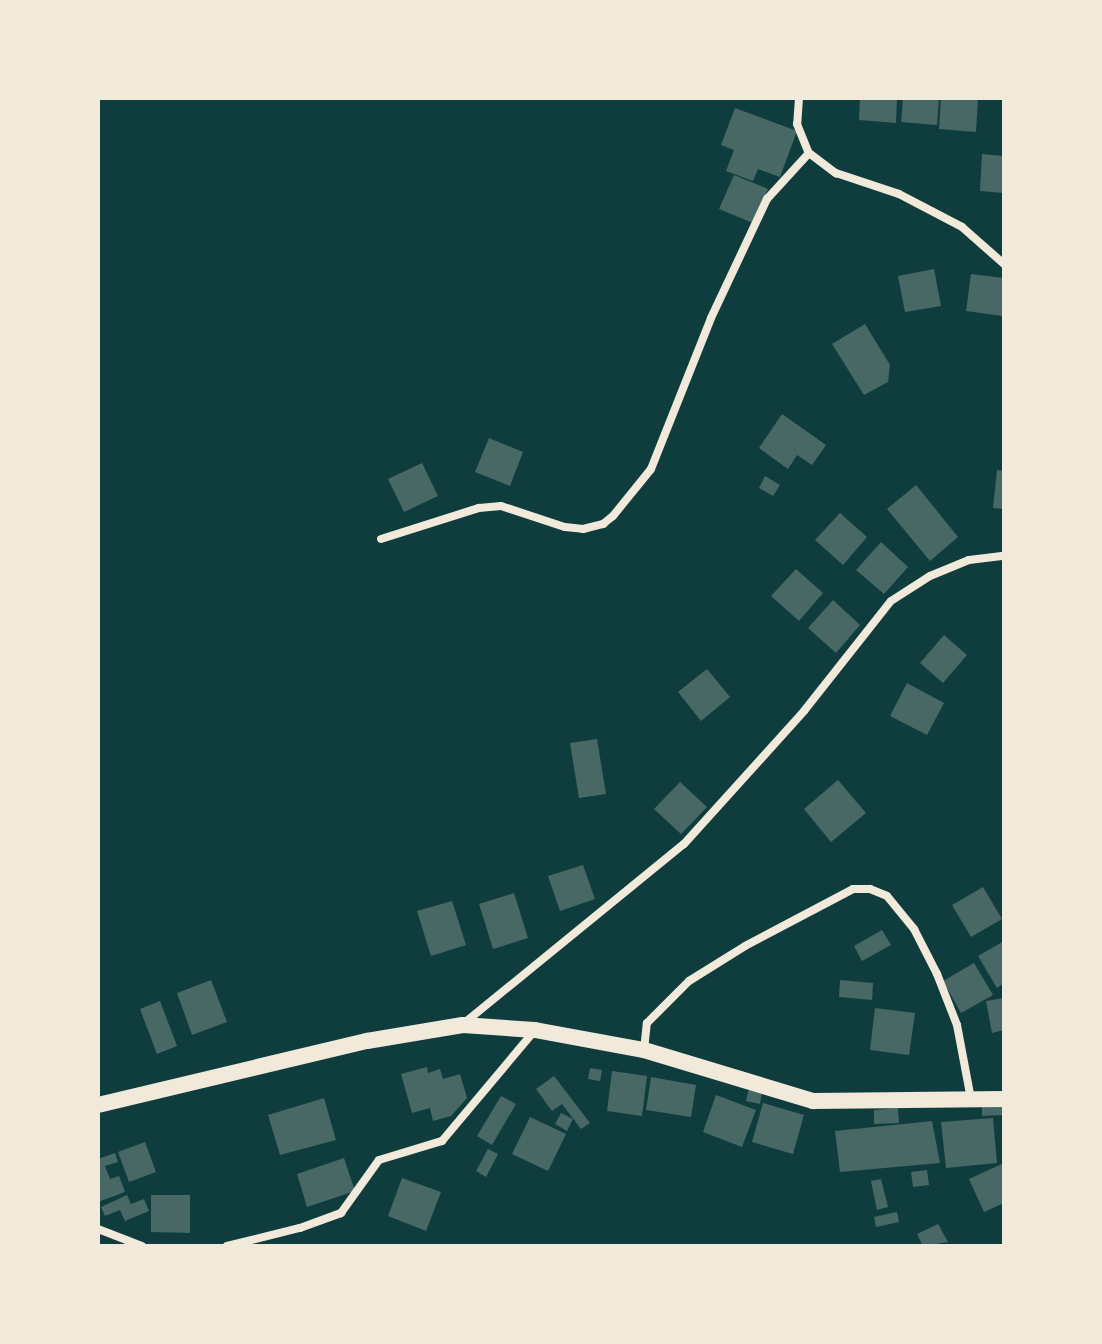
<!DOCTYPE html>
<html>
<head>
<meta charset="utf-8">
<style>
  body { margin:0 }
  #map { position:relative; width:1102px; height:1344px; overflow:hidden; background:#0f3d3e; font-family:"Golos Text",sans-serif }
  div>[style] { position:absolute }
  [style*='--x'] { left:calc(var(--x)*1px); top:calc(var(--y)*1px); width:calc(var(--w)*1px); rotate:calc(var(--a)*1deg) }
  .building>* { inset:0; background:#486865 }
  .minor>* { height:8px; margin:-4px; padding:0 4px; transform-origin:4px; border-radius:4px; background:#f1e9da }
  .primary>* { height:16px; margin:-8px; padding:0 8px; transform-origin:8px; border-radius:8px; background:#f1e9da }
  span { translate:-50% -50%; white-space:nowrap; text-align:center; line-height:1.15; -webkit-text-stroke:6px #f1e9da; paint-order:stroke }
  .frame { position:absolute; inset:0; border:100px solid #f1e9da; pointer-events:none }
</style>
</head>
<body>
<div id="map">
  <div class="building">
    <div style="clip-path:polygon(860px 98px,897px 98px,896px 123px,859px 120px)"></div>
    <div style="clip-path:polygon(903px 98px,939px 98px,937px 125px,901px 122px)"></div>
    <div style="clip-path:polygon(941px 98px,978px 98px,976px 132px,939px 129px)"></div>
    <div style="clip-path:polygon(735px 108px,797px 131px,780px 177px,758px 169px,753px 181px,726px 171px,734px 150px,721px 145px)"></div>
    <div style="clip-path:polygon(982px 154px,1004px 156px,1004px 193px,980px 191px)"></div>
    <div style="clip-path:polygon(734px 175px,768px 189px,753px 223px,719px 209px)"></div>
    <div style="clip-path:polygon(934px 269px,941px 306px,905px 312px,898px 276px)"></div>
    <div style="clip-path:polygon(971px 274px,1004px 278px,1003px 316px,966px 311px)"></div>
    <div style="clip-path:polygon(865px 324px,890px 365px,888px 382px,864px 395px,832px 344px)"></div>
    <div style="clip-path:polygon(782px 414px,826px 445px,812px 465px,797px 455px,788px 469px,759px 448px)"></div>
    <div style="clip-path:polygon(489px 438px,523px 452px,510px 486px,475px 472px)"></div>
    <div style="clip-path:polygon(422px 463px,438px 496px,404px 512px,388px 479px)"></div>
    <div style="clip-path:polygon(997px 470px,1004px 471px,1004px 509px,993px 508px)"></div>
    <div style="clip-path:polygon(765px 476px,780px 485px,773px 496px,759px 488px)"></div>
    <div style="clip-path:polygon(916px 485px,958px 537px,930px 561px,887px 509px)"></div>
    <div style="clip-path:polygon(840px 513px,867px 537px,843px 565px,815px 540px)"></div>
    <div style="clip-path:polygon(881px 542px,908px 567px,884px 594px,856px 570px)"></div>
    <div style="clip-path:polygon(796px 569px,823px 593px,799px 621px,771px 596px)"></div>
    <div style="clip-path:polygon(833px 600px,860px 625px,836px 653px,808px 628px)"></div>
    <div style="clip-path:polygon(944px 635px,967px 655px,943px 683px,920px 663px)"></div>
    <div style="clip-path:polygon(707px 669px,730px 697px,701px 721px,678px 692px)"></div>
    <div style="clip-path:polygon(907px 683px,944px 703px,927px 735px,890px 716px)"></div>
    <div style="clip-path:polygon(597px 739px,606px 794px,579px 798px,570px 743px)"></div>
    <div style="clip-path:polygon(838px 780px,866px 813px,831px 842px,804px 809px)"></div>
    <div style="clip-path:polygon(680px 782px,707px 807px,681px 834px,654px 809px)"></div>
    <div style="clip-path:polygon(583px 865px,595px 899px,560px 911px,548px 876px)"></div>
    <div style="clip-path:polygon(983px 887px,1002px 919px,971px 937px,952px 905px)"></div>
    <div style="clip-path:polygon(514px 893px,528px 938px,493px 949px,479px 904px)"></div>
    <div style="clip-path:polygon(452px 901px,466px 945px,431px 956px,417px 911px)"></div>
    <div style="clip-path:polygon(882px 930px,891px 945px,862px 961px,854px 946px)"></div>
    <div style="clip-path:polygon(1004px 941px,1004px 983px,997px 988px,978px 956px)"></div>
    <div style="clip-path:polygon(974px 963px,993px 995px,961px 1013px,943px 981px)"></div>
    <div style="clip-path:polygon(211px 980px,227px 1022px,192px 1035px,177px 993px)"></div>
    <div style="clip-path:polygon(840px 980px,873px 983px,872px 1000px,839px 997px)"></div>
    <div style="clip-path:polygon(1004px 998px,1004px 1030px,992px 1033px,986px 1001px)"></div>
    <div style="clip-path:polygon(160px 1001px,177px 1046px,157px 1054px,140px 1009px)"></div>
    <div style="clip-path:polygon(875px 1008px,915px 1013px,909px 1055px,870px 1050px)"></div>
    <div style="clip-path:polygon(427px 1067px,428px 1073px,440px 1069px,443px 1079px,460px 1074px,467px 1098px,451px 1116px,433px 1121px,430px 1108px,412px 1113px,401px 1074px)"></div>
    <div style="clip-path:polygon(590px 1068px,602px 1070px,600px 1081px,588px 1079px)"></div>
    <div style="clip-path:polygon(612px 1071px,647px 1076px,642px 1116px,607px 1111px)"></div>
    <div style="clip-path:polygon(554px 1076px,590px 1123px,581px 1129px,562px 1104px,552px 1111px,536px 1089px)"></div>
    <div style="clip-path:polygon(651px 1077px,696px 1085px,691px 1117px,646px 1110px)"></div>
    <div style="clip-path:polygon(749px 1089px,762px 1092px,760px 1104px,746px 1101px)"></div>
    <div style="clip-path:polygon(716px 1095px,756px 1110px,742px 1147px,703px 1132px)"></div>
    <div style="clip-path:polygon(501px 1096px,516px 1104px,492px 1145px,477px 1136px)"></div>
    <div style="clip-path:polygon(324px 1098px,336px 1140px,280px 1155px,268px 1115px)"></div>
    <div style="clip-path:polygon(763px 1103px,804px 1115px,793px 1154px,752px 1142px)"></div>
    <div style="clip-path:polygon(1004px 1103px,1004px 1115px,982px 1116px,982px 1104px)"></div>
    <div style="clip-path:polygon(898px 1108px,899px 1123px,874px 1124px,874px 1110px)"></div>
    <div style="clip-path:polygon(561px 1113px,573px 1119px,567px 1131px,555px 1124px)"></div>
    <div style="clip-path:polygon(530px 1117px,566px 1134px,548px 1171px,512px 1154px)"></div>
    <div style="clip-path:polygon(993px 1118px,997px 1163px,946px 1168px,941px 1122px)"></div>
    <div style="clip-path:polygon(932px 1121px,940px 1163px,840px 1172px,835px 1131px)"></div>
    <div style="clip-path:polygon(145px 1142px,156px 1172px,129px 1182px,118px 1152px)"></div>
    <div style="clip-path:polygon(488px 1149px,498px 1154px,486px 1177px,476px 1171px)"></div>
    <div style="clip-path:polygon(115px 1153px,118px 1162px,105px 1166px,110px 1179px,119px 1176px,125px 1192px,98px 1202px,98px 1159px)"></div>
    <div style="clip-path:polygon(344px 1158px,355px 1191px,307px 1207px,297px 1174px)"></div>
    <div style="clip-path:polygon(1004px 1163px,1004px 1203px,984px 1212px,969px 1179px)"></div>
    <div style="clip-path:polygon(927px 1170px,929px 1185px,913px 1187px,911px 1172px)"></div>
    <div style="clip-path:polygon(402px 1178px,441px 1192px,426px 1231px,388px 1216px)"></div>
    <div style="clip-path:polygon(881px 1179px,888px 1207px,877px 1210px,871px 1181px)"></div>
    <div style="clip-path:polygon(127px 1195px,131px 1204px,144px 1199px,149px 1211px,125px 1221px,120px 1210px,105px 1216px,101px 1207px)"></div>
    <div style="clip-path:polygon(151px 1195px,190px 1195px,190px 1233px,151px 1232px)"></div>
    <div style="clip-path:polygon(897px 1212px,899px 1222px,876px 1227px,874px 1217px)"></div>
    <div style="clip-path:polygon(938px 1224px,948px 1242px,923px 1246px,917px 1234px)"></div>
  </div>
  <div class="minor">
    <div style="--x:799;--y:98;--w:26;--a:94"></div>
    <div style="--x:797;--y:124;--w:31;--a:68"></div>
    <div style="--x:809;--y:153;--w:34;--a:37"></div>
    <div style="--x:836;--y:173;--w:66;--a:18.4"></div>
    <div style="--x:899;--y:194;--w:71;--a:27.6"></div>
    <div style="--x:962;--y:227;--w:56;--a:41.4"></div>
    <div style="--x:381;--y:539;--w:103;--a:-17.6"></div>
    <div style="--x:479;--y:508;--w:22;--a:-5"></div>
    <div style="--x:501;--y:506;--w:67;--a:18.2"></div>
    <div style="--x:565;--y:527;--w:18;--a:6"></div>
    <div style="--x:583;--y:529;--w:21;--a:-14"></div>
    <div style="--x:603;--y:524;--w:13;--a:-39"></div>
    <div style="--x:613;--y:516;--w:60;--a:-51"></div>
    <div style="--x:651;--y:469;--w:162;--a:-68.3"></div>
    <div style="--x:711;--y:318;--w:132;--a:-64.8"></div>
    <div style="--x:767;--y:199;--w:62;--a:-47.6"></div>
    <div style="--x:463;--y:1024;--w:285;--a:-39.2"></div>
    <div style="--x:684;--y:844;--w:179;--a:-47.9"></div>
    <div style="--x:804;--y:711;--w:140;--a:-51.7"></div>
    <div style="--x:891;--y:601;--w:46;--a:-32.7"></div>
    <div style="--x:930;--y:576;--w:42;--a:-22.3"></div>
    <div style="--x:969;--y:560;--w:35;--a:-7"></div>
    <div style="--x:644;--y:1050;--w:27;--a:-84"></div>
    <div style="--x:647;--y:1023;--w:59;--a:-45"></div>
    <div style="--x:689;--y:981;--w:66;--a:-32"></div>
    <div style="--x:745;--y:946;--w:122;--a:-27.8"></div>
    <div style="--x:853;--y:889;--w:17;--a:0"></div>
    <div style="--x:870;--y:889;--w:18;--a:22"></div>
    <div style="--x:887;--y:896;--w:43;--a:50.7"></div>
    <div style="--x:914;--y:929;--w:51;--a:62.9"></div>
    <div style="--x:937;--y:974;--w:55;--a:68.6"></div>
    <div style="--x:957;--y:1025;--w:75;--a:79.3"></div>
    <div style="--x:98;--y:1229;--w:47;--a:21.1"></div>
    <div style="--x:227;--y:1246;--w:75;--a:-13.9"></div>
    <div style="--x:300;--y:1228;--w:44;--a:-20.1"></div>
    <div style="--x:341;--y:1213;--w:65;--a:-54.4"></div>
    <div style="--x:379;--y:1160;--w:66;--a:-16.8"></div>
    <div style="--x:442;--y:1141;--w:145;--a:-50"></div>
  </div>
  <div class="primary">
    <div style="--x:98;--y:1105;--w:277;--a:-13.4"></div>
    <div style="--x:367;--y:1041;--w:97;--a:-9.5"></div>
    <div style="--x:463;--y:1025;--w:72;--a:4"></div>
    <div style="--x:535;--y:1030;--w:111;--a:10.4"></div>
    <div style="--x:644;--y:1050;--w:177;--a:16.8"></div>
    <div style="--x:813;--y:1101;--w:191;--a:-0.6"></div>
  </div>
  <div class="frame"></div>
</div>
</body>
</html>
